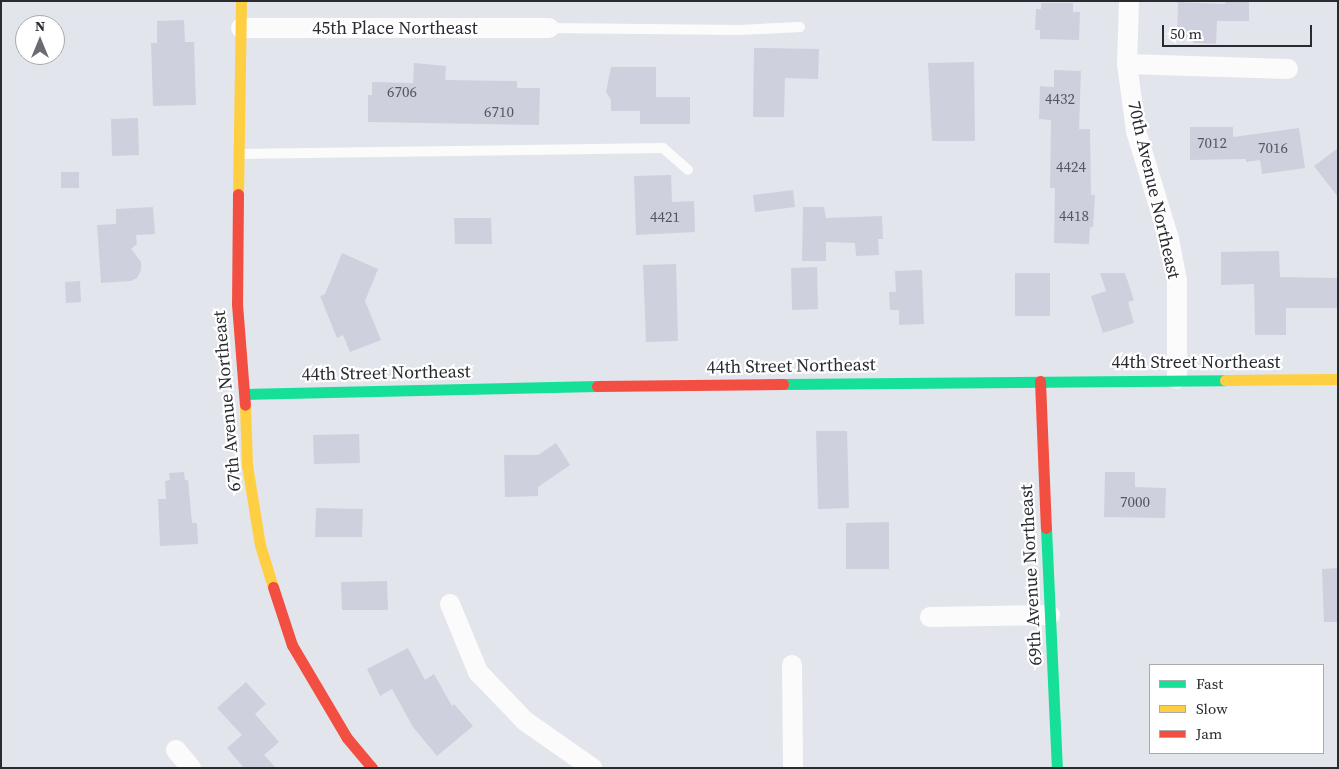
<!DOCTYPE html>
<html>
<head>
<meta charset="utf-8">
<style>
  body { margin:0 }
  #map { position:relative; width:1339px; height:769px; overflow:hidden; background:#e3e5ec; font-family:"Source Serif 4",serif }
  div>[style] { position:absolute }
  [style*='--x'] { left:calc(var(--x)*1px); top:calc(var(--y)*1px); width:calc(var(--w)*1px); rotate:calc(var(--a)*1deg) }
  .building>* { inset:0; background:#ced0de }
  .lane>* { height:10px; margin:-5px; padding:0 5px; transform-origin:5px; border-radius:5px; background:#fbfbfc }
  .street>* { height:20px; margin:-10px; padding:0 10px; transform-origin:10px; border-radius:10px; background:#fbfbfc }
  .fast>* { height:11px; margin:-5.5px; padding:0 5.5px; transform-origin:5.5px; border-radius:5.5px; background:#16e098 }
  .slow>* { height:11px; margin:-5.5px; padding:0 5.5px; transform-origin:5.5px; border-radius:5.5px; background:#ffcf43 }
  .jam>* { height:11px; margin:-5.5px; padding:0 5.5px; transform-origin:5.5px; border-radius:5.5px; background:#f24e42 }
  span { translate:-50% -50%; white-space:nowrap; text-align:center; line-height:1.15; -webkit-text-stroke:4.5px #fff; paint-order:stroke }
  .number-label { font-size:15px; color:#56575e }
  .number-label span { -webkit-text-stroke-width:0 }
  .street-label { font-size:18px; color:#2a2b30 }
  .frame { position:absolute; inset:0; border:2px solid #2a2b30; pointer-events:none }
  .legend { position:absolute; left:1149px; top:664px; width:175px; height:90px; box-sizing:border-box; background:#fff; border:1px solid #aaaaac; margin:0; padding:6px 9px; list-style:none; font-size:15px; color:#2a2b30 }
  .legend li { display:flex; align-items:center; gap:10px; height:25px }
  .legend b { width:25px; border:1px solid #aaaaac }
  .north { position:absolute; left:15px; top:15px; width:50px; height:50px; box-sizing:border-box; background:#fff; border:1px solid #aaaaac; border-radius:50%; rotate:0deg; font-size:14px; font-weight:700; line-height:20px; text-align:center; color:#2a2b30 }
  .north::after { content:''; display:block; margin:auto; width:18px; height:22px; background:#6b6c72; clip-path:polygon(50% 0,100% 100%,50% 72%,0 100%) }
  .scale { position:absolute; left:1162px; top:25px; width:150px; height:22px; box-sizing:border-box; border:2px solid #2a2b30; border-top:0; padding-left:6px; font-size:15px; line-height:18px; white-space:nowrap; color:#2a2b30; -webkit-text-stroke:4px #fff; paint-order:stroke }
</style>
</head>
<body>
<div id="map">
  <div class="building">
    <div style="clip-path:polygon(1225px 1px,1249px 1px,1249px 21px,1217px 21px,1216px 44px,1193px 43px,1194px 39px,1177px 38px,1178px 2px,1225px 4px)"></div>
    <div style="clip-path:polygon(1041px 3px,1073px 3px,1073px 12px,1080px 12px,1079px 40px,1040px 39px,1040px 30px,1035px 30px,1036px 9px,1041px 9px)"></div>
    <div style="clip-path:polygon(184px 20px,185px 42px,194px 42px,196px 105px,153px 106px,151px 43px,157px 43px,157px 21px)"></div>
    <div style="clip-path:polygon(754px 48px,819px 49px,818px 79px,785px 78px,784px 117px,753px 117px)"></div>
    <div style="clip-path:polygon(974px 62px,975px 141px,932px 141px,928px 63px)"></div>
    <div style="clip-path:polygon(414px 63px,446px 66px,445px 80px,517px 81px,517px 88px,540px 88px,539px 125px,368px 122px,368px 95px,372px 95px,372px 82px,413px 83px)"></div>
    <div style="clip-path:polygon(611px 67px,656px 67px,656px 97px,690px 97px,690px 124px,640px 124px,640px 111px,611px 111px,611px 100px,606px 92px)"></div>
    <div style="clip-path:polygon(1054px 70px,1081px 71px,1079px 129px,1090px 129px,1091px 195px,1095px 195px,1093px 227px,1090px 227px,1089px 244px,1054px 243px,1055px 188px,1050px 188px,1051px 120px,1039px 119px,1040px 86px,1054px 87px)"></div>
    <div style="clip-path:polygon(138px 118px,139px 155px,112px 156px,111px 119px)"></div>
    <div style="clip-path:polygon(1190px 127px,1233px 127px,1233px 137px,1299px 128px,1305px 168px,1262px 174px,1260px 160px,1246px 162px,1246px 159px,1190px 160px)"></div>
    <div style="clip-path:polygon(1338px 148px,1338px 197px,1314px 166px)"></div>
    <div style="clip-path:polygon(61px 172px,79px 172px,79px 188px,61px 188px)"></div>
    <div style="clip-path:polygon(671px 175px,672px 202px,694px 201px,695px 232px,636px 235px,634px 176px)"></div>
    <div style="clip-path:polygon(793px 190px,795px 207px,755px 212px,753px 195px)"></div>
    <div style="clip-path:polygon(153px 207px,155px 234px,136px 235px,137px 244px,131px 249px,141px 262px,141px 270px,137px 278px,131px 281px,101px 283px,97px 225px,116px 224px,116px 209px)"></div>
    <div style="clip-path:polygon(803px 207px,824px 207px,826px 218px,882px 216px,883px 239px,878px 239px,879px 255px,856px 256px,855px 243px,826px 242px,826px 261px,802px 261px)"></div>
    <div style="clip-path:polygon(454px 218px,491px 218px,492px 244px,455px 244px)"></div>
    <div style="clip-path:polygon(1279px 251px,1280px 277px,1338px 278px,1338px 308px,1286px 308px,1286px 335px,1255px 335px,1254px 284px,1221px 285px,1221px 252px)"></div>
    <div style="clip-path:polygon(342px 253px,378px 269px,365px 301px,381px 340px,350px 352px,343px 335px,337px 338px,320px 296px,325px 294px)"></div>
    <div style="clip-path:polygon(676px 264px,678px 341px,646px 342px,643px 265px)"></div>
    <div style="clip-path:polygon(817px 267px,818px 309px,792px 310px,791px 268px)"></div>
    <div style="clip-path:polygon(922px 270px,924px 324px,899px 325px,899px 310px,890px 310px,889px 292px,896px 292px,895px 271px)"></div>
    <div style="clip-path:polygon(1015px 273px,1050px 273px,1050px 316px,1015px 316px)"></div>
    <div style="clip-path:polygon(1100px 273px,1125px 273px,1134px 300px,1128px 302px,1134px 323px,1103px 333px,1091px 296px,1106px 291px)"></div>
    <div style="clip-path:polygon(80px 281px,81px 302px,66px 303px,65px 282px)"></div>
    <div style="clip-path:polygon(816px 431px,847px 431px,849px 508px,818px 509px)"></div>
    <div style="clip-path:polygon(359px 434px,360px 463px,314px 464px,313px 435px)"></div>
    <div style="clip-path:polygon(556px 443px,570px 465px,538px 487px,538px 496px,505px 497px,504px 455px,538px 455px)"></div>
    <div style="clip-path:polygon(184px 472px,185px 480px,188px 480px,192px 523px,197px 523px,198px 544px,160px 546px,158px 499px,166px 499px,165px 481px,170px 480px,169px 473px)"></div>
    <div style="clip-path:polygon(1105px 472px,1135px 472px,1135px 487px,1166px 488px,1165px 518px,1104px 517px)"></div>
    <div style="clip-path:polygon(316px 508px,363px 509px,362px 537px,315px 537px)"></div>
    <div style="clip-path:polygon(889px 522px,889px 569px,846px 569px,846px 523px)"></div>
    <div style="clip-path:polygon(1338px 568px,1338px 622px,1324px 622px,1322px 569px)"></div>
    <div style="clip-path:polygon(387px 581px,388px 610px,342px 610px,341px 582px)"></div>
    <div style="clip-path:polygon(408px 648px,425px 680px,434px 674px,452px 706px,454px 704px,473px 726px,437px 756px,413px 727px,392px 689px,380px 696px,367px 669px)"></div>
    <div style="clip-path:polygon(246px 682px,266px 704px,255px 714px,279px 742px,264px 755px,276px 768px,244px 768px,227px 748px,242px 735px,217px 708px)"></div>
  </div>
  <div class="lane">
    <div style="--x:549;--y:28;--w:190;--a:0.6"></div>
    <div style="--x:739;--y:30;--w:61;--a:-2.8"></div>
    <div style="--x:240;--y:154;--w:423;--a:-0.8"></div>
    <div style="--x:663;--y:148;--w:33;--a:41"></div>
  </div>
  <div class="street">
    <div style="--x:1129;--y:1;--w:63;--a:91.8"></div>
    <div style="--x:1127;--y:64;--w:68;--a:82.3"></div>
    <div style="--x:1136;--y:131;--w:113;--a:73"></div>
    <div style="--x:1169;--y:239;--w:43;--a:79.2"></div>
    <div style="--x:1177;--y:281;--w:98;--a:90"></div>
    <div style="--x:241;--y:28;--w:308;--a:0"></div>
    <div style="--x:1127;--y:64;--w:161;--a:1.8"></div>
    <div style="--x:450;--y:604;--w:74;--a:67.6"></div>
    <div style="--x:478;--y:672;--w:68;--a:46.2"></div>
    <div style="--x:525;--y:721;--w:82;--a:35"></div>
    <div style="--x:930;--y:617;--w:120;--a:-1"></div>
    <div style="--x:792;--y:665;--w:103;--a:89.4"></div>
    <div style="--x:176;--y:750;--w:23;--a:50"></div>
  </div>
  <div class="fast">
    <div style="--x:783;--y:384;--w:442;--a:-0.5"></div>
    <div style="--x:245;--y:394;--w:352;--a:-1.3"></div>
    <div style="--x:1046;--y:528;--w:240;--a:87.4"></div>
  </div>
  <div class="slow">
    <div style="--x:238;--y:194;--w:193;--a:-89.1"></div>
    <div style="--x:1225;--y:380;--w:113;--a:-0.5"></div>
    <div style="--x:245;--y:405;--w:60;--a:88.1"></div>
    <div style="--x:247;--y:465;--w:81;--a:80.8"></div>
    <div style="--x:260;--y:545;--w:44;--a:72.8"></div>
  </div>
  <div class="jam">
    <div style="--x:238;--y:194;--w:110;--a:90.5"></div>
    <div style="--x:237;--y:304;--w:101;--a:85.5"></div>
    <div style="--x:1040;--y:381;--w:147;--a:87.7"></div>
    <div style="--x:597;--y:386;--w:186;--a:-0.6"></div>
    <div style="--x:273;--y:587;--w:61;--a:71.9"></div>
    <div style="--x:292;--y:645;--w:108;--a:59.4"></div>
    <div style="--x:347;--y:738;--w:39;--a:50"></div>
  </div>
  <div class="number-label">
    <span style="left:402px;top:92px">6706</span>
    <span style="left:1060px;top:99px">4432</span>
    <span style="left:499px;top:112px">6710</span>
    <span style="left:1212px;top:143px">7012</span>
    <span style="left:1273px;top:148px">7016</span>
    <span style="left:1071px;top:167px">4424</span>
    <span style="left:1074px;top:216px">4418</span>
    <span style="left:665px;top:217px">4421</span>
    <span style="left:1135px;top:502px">7000</span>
  </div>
  <div class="street-label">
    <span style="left:395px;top:28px">45th Place Northeast</span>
    <span style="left:1154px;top:190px;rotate:77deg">70th Avenue Northeast</span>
    <span style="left:1196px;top:362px">44th Street Northeast</span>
    <span style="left:791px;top:366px;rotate:-1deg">44th Street Northeast</span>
    <span style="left:386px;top:373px;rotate:-1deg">44th Street Northeast</span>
    <span style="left:227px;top:401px;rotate:-95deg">67th Avenue Northeast</span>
    <span style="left:1031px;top:575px;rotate:-93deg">69th Avenue Northeast</span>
  </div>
  <div class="frame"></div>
  <ul class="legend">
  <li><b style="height:6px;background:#16e098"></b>Fast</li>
  <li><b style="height:6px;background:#ffcf43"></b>Slow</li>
  <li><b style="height:6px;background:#f24e42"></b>Jam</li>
  </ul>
  <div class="north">N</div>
  <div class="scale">50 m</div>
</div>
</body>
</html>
